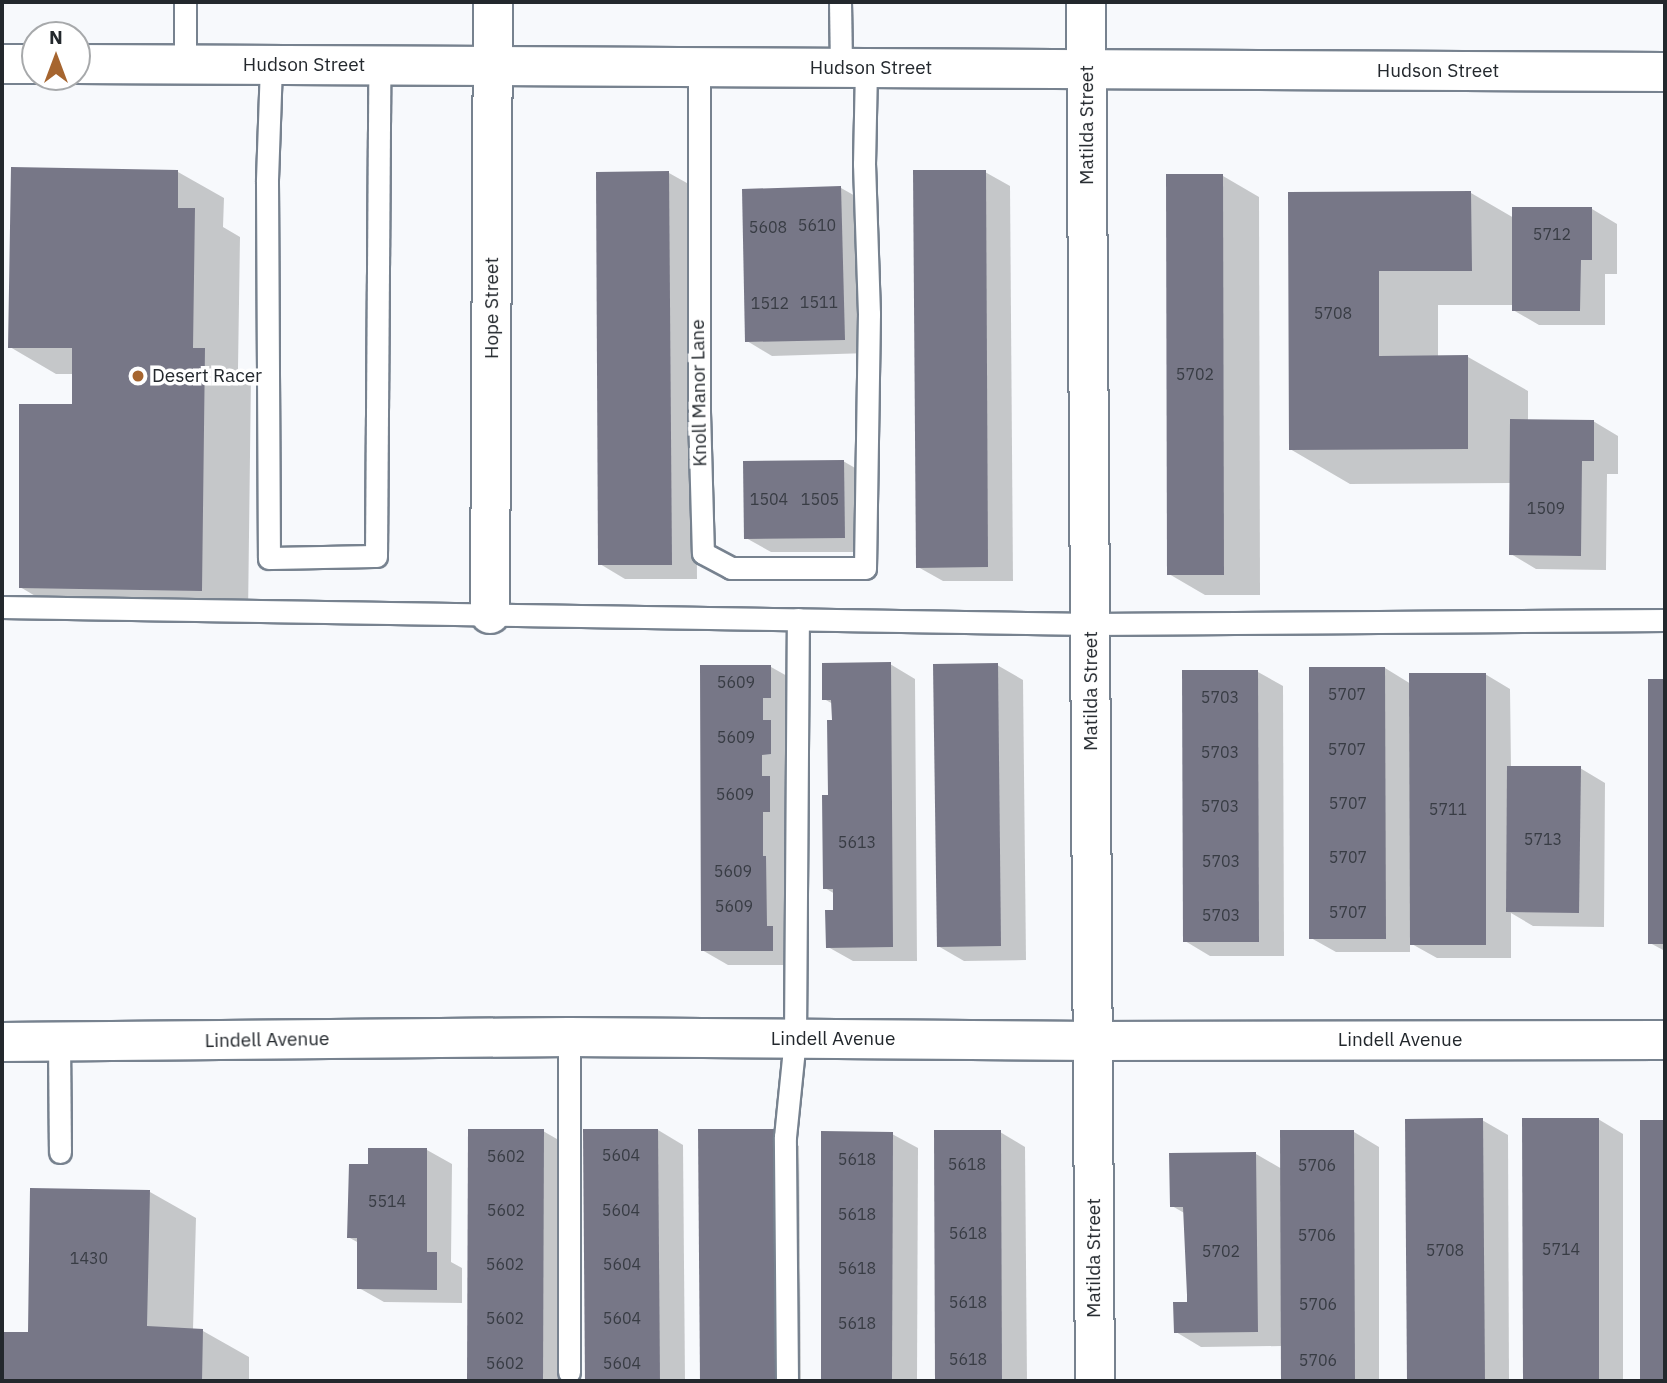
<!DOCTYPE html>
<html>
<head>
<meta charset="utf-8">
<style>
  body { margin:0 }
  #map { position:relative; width:1667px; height:1383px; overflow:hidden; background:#f7f9fc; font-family:"IBM Plex Sans",sans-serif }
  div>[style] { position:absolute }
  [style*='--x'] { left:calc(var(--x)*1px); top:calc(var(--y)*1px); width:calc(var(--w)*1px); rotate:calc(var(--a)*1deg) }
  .shadow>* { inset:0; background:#0003 }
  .building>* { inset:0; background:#777787 }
  .roads { filter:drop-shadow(2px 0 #77828f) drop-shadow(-2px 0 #77828f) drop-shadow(0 2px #77828f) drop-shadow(0 -2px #77828f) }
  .lane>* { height:21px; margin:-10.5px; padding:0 10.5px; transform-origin:10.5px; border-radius:10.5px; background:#fff }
  .street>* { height:38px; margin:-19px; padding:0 19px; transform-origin:19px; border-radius:19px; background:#fff }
  .dots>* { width:19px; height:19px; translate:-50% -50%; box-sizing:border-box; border:4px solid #fff; border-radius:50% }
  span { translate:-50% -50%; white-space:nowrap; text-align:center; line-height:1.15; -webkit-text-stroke:7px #fff; paint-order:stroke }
  .number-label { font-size:16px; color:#383c44 }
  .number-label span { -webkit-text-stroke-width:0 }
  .street-label { font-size:19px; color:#23282d }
  .poi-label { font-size:19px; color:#23282d }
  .left { translate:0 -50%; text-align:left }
  .frame { position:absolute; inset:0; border:4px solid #23282d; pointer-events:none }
  .north { position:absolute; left:21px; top:21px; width:70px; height:70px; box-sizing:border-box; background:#fff; border:2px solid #a7a9ab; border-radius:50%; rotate:0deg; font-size:19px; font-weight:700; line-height:28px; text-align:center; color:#23282d }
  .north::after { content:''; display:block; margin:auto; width:24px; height:32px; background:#a6652f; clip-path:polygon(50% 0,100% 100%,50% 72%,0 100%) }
</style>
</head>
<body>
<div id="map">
  <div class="shadow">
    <div style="clip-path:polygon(178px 172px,224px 198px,223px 227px,240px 237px,238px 369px,251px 376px,248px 616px,66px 614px,20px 587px,74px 406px,74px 374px,56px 374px,10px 347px)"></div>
    <div style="clip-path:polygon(985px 172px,1010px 186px,1013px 581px,943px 581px,918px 567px)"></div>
    <div style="clip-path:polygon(669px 173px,694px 187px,697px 579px,625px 579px,600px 564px)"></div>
    <div style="clip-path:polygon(1223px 176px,1259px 197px,1260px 595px,1205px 595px,1169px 574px)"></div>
    <div style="clip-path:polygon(841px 188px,866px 202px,869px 353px,772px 356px,747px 341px)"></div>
    <div style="clip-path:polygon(1471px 193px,1514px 218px,1592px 209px,1617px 224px,1617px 274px,1605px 274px,1605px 325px,1539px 325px,1513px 310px,1513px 305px,1438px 305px,1438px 357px,1468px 357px,1528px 391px,1528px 421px,1593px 421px,1618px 436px,1618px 474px,1607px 474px,1606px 570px,1536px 569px,1511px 554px,1512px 483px,1350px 484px,1290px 449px,1290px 194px)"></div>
    <div style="clip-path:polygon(843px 461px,869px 476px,869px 552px,771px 552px,746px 538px)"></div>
    <div style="clip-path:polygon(890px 664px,915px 679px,917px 961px,853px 961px,828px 947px,835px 911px,835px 894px,825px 888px,833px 721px,833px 704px,824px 699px)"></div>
    <div style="clip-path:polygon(997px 665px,1023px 680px,1026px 960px,964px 961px,938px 946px)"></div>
    <div style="clip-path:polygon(702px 667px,771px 667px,796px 681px,797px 965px,728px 965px,702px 950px)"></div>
    <div style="clip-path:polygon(1385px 668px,1411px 684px,1485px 674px,1510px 689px,1511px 767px,1580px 768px,1605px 783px,1604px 927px,1533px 926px,1511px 913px,1511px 958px,1437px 958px,1410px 943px,1410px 952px,1336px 952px,1311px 938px)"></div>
    <div style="clip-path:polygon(1258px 672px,1283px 686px,1284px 956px,1210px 956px,1185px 941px)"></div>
    <div style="clip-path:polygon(1649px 680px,1665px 680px,1665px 951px,1650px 943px)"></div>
    <div style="clip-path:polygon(1524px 1119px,1598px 1119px,1623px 1134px,1623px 1381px,1525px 1381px)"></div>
    <div style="clip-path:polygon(1482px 1120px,1508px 1135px,1509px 1381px,1409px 1381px,1407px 1121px)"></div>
    <div style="clip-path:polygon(1641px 1122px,1665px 1122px,1665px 1381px,1642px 1381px)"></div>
    <div style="clip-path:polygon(585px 1130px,658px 1130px,683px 1145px,685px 1381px,586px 1381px)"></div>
    <div style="clip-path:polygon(470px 1131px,543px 1131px,569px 1146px,568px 1381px,469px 1381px)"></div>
    <div style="clip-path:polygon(700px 1131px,774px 1131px,799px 1146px,801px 1381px,701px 1381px)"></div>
    <div style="clip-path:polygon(936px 1132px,1000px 1132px,1025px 1147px,1027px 1381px,936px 1381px)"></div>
    <div style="clip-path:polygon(1354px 1132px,1379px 1147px,1379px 1381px,1282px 1381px,1282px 1346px,1201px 1347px,1176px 1332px,1189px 1303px,1186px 1214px,1172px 1206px,1256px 1154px,1282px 1169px)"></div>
    <div style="clip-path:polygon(823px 1133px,892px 1134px,918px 1148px,917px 1381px,823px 1381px)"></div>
    <div style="clip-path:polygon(427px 1150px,452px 1164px,451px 1262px,462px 1268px,462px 1303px,384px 1302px,359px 1288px,359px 1243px,348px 1237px,369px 1166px)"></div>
    <div style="clip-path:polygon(150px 1192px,196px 1218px,193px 1330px,203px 1331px,249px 1357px,249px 1381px,2px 1381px,2px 1333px,30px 1334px)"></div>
  </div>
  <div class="building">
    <div style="clip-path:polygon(11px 167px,178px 170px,178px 208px,195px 208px,193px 348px,205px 348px,202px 591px,19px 588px,19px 404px,72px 404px,72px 348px,8px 348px)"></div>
    <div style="clip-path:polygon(913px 170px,986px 170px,988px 567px,916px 568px)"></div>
    <div style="clip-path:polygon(669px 171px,672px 565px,598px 565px,596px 172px)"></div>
    <div style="clip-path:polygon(1166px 174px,1223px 174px,1224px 575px,1167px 575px)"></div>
    <div style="clip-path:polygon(841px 186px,845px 340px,745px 342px,742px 189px)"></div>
    <div style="clip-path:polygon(1471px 191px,1472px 271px,1379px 271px,1379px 356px,1468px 355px,1468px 449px,1289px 450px,1288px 192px)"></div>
    <div style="clip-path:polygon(1512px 207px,1592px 207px,1592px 260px,1581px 260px,1580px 311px,1512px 311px)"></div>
    <div style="clip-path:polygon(1510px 419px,1594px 420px,1594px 461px,1582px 461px,1581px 556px,1509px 555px)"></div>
    <div style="clip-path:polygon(844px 460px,845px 538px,744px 539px,743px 461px)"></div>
    <div style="clip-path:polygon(891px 662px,893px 947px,826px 948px,825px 910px,833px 910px,833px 889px,823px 889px,822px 795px,828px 795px,827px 720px,832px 720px,831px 700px,822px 700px,822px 663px)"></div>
    <div style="clip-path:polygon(998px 663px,1001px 946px,937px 947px,933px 664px)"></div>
    <div style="clip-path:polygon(700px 665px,771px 665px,771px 698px,763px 698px,763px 720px,771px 720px,771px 754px,762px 755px,762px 776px,770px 776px,770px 812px,763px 812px,763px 856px,766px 856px,767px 926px,773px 926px,773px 951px,701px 951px)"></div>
    <div style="clip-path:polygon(1309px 667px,1385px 667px,1386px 939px,1309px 939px)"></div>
    <div style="clip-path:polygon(1182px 670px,1258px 670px,1259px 942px,1183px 942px)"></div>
    <div style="clip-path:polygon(1409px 673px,1486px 673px,1486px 945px,1410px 945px)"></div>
    <div style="clip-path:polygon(1648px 679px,1665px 679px,1665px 944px,1648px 944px)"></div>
    <div style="clip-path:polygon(1507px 766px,1581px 766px,1579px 913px,1506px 912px)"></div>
    <div style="clip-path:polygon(1483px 1118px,1485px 1381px,1407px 1381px,1405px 1119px)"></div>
    <div style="clip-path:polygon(1522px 1118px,1599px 1118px,1599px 1381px,1523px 1381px)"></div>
    <div style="clip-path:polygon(1640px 1120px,1665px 1120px,1665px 1381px,1640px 1381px)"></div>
    <div style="clip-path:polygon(468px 1129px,544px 1129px,543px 1381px,467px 1381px)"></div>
    <div style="clip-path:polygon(583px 1129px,658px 1129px,660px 1381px,585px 1381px)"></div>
    <div style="clip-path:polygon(698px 1129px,774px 1129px,776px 1381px,700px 1381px)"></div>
    <div style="clip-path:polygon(934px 1130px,1001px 1130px,1002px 1381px,935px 1381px)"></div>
    <div style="clip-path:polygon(1280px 1130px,1354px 1130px,1355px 1381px,1281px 1381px)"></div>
    <div style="clip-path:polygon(821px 1131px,893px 1132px,892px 1381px,821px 1381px)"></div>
    <div style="clip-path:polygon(368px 1148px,427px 1148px,427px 1252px,437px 1252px,437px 1290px,357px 1289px,357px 1238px,347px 1238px,349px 1164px,368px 1164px)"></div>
    <div style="clip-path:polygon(1256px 1152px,1258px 1332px,1174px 1333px,1173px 1302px,1187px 1302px,1187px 1295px,1183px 1207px,1170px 1207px,1169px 1153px)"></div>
    <div style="clip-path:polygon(30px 1188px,150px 1190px,147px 1326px,203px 1329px,202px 1381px,2px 1381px,2px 1332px,28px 1332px)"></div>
  </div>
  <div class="roads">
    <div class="lane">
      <div style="--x:840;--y:2;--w:66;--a:89.1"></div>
      <div style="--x:185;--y:64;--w:62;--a:-90"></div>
      <div style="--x:271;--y:65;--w:117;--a:92"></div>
      <div style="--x:267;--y:182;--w:376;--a:89.7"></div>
      <div style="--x:269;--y:558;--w:107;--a:-1.1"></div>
      <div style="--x:376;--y:556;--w:491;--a:-89.6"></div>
      <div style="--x:699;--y:67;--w:345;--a:90"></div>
      <div style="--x:699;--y:412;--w:141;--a:88.4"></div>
      <div style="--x:703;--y:553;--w:32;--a:28"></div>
      <div style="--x:731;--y:568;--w:134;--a:0"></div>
      <div style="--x:865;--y:568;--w:254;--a:-89.1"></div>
      <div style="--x:869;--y:314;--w:150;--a:-91.9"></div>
      <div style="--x:864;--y:164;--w:96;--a:-88.8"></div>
      <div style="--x:2;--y:607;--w:1089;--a:0.89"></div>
      <div style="--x:1091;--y:624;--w:574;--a:-0.4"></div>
      <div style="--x:569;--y:1037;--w:335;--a:90"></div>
      <div style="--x:59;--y:1042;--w:110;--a:89.5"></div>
      <div style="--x:787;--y:1381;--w:244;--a:-90.5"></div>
      <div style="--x:785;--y:1137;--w:100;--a:-84.2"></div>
      <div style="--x:795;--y:1038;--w:419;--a:-89.6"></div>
    </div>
    <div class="street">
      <div style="--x:1086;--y:2;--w:1379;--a:89.63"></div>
      <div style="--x:2;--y:64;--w:33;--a:0"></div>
      <div style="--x:77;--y:64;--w:1588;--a:0.29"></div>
      <div style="--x:490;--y:614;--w:612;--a:-89.72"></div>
      <div style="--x:2;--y:1042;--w:567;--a:-0.51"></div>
      <div style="--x:569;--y:1037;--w:524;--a:0.44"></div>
      <div style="--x:1093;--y:1041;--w:572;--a:-0.1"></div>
    </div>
  </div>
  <div class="dots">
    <div style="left:138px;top:376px;background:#a6652f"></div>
  </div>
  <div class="number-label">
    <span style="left:817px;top:225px">5610</span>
    <span style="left:768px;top:227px">5608</span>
    <span style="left:1552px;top:234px">5712</span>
    <span style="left:819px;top:302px">1511</span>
    <span style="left:770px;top:303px">1512</span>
    <span style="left:1333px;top:313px">5708</span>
    <span style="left:1195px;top:374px">5702</span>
    <span style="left:769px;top:499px">1504</span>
    <span style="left:820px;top:499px">1505</span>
    <span style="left:1546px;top:508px">1509</span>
    <span style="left:736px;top:682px">5609</span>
    <span style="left:1347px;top:694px">5707</span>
    <span style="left:1220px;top:697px">5703</span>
    <span style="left:736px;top:737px">5609</span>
    <span style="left:1347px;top:749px">5707</span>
    <span style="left:1220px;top:752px">5703</span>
    <span style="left:735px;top:794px">5609</span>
    <span style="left:1348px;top:803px">5707</span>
    <span style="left:1220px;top:806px">5703</span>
    <span style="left:1448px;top:809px">5711</span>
    <span style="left:1543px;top:839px">5713</span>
    <span style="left:857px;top:842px">5613</span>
    <span style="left:1348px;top:857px">5707</span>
    <span style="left:1221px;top:861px">5703</span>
    <span style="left:733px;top:871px">5609</span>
    <span style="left:734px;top:906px">5609</span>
    <span style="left:1348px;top:912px">5707</span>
    <span style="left:1221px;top:915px">5703</span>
    <span style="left:621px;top:1155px">5604</span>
    <span style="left:506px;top:1156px">5602</span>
    <span style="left:857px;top:1159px">5618</span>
    <span style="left:967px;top:1164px">5618</span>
    <span style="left:1317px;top:1165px">5706</span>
    <span style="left:387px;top:1201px">5514</span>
    <span style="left:506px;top:1210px">5602</span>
    <span style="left:621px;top:1210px">5604</span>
    <span style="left:857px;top:1214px">5618</span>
    <span style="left:968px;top:1233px">5618</span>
    <span style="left:1317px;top:1235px">5706</span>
    <span style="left:1561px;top:1249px">5714</span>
    <span style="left:1445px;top:1250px">5708</span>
    <span style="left:1221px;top:1251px">5702</span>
    <span style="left:89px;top:1258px">1430</span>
    <span style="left:505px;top:1264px">5602</span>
    <span style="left:622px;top:1264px">5604</span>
    <span style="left:857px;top:1268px">5618</span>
    <span style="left:968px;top:1302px">5618</span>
    <span style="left:1318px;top:1304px">5706</span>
    <span style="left:505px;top:1318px">5602</span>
    <span style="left:622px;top:1318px">5604</span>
    <span style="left:857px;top:1323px">5618</span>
    <span style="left:968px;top:1359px">5618</span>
    <span style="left:1318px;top:1360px">5706</span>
    <span style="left:505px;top:1363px">5602</span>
    <span style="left:622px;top:1363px">5604</span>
  </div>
  <div class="street-label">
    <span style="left:304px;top:65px">Hudson Street</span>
    <span style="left:871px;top:68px">Hudson Street</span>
    <span style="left:1438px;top:71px">Hudson Street</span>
    <span style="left:1087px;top:125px;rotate:-90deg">Matilda Street</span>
    <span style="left:492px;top:308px;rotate:-90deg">Hope Street</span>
    <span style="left:699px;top:393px;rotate:-91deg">Knoll Manor Lane</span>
    <span style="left:1091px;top:691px;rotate:-90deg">Matilda Street</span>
    <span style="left:833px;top:1039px">Lindell Avenue</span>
    <span style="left:267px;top:1040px;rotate:-1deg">Lindell Avenue</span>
    <span style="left:1400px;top:1040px">Lindell Avenue</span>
    <span style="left:1094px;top:1258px;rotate:-90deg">Matilda Street</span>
  </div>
  <div class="poi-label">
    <span class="left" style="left:152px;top:376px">Desert Racer</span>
  </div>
  <div class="frame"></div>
  <div class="north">N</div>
</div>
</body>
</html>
